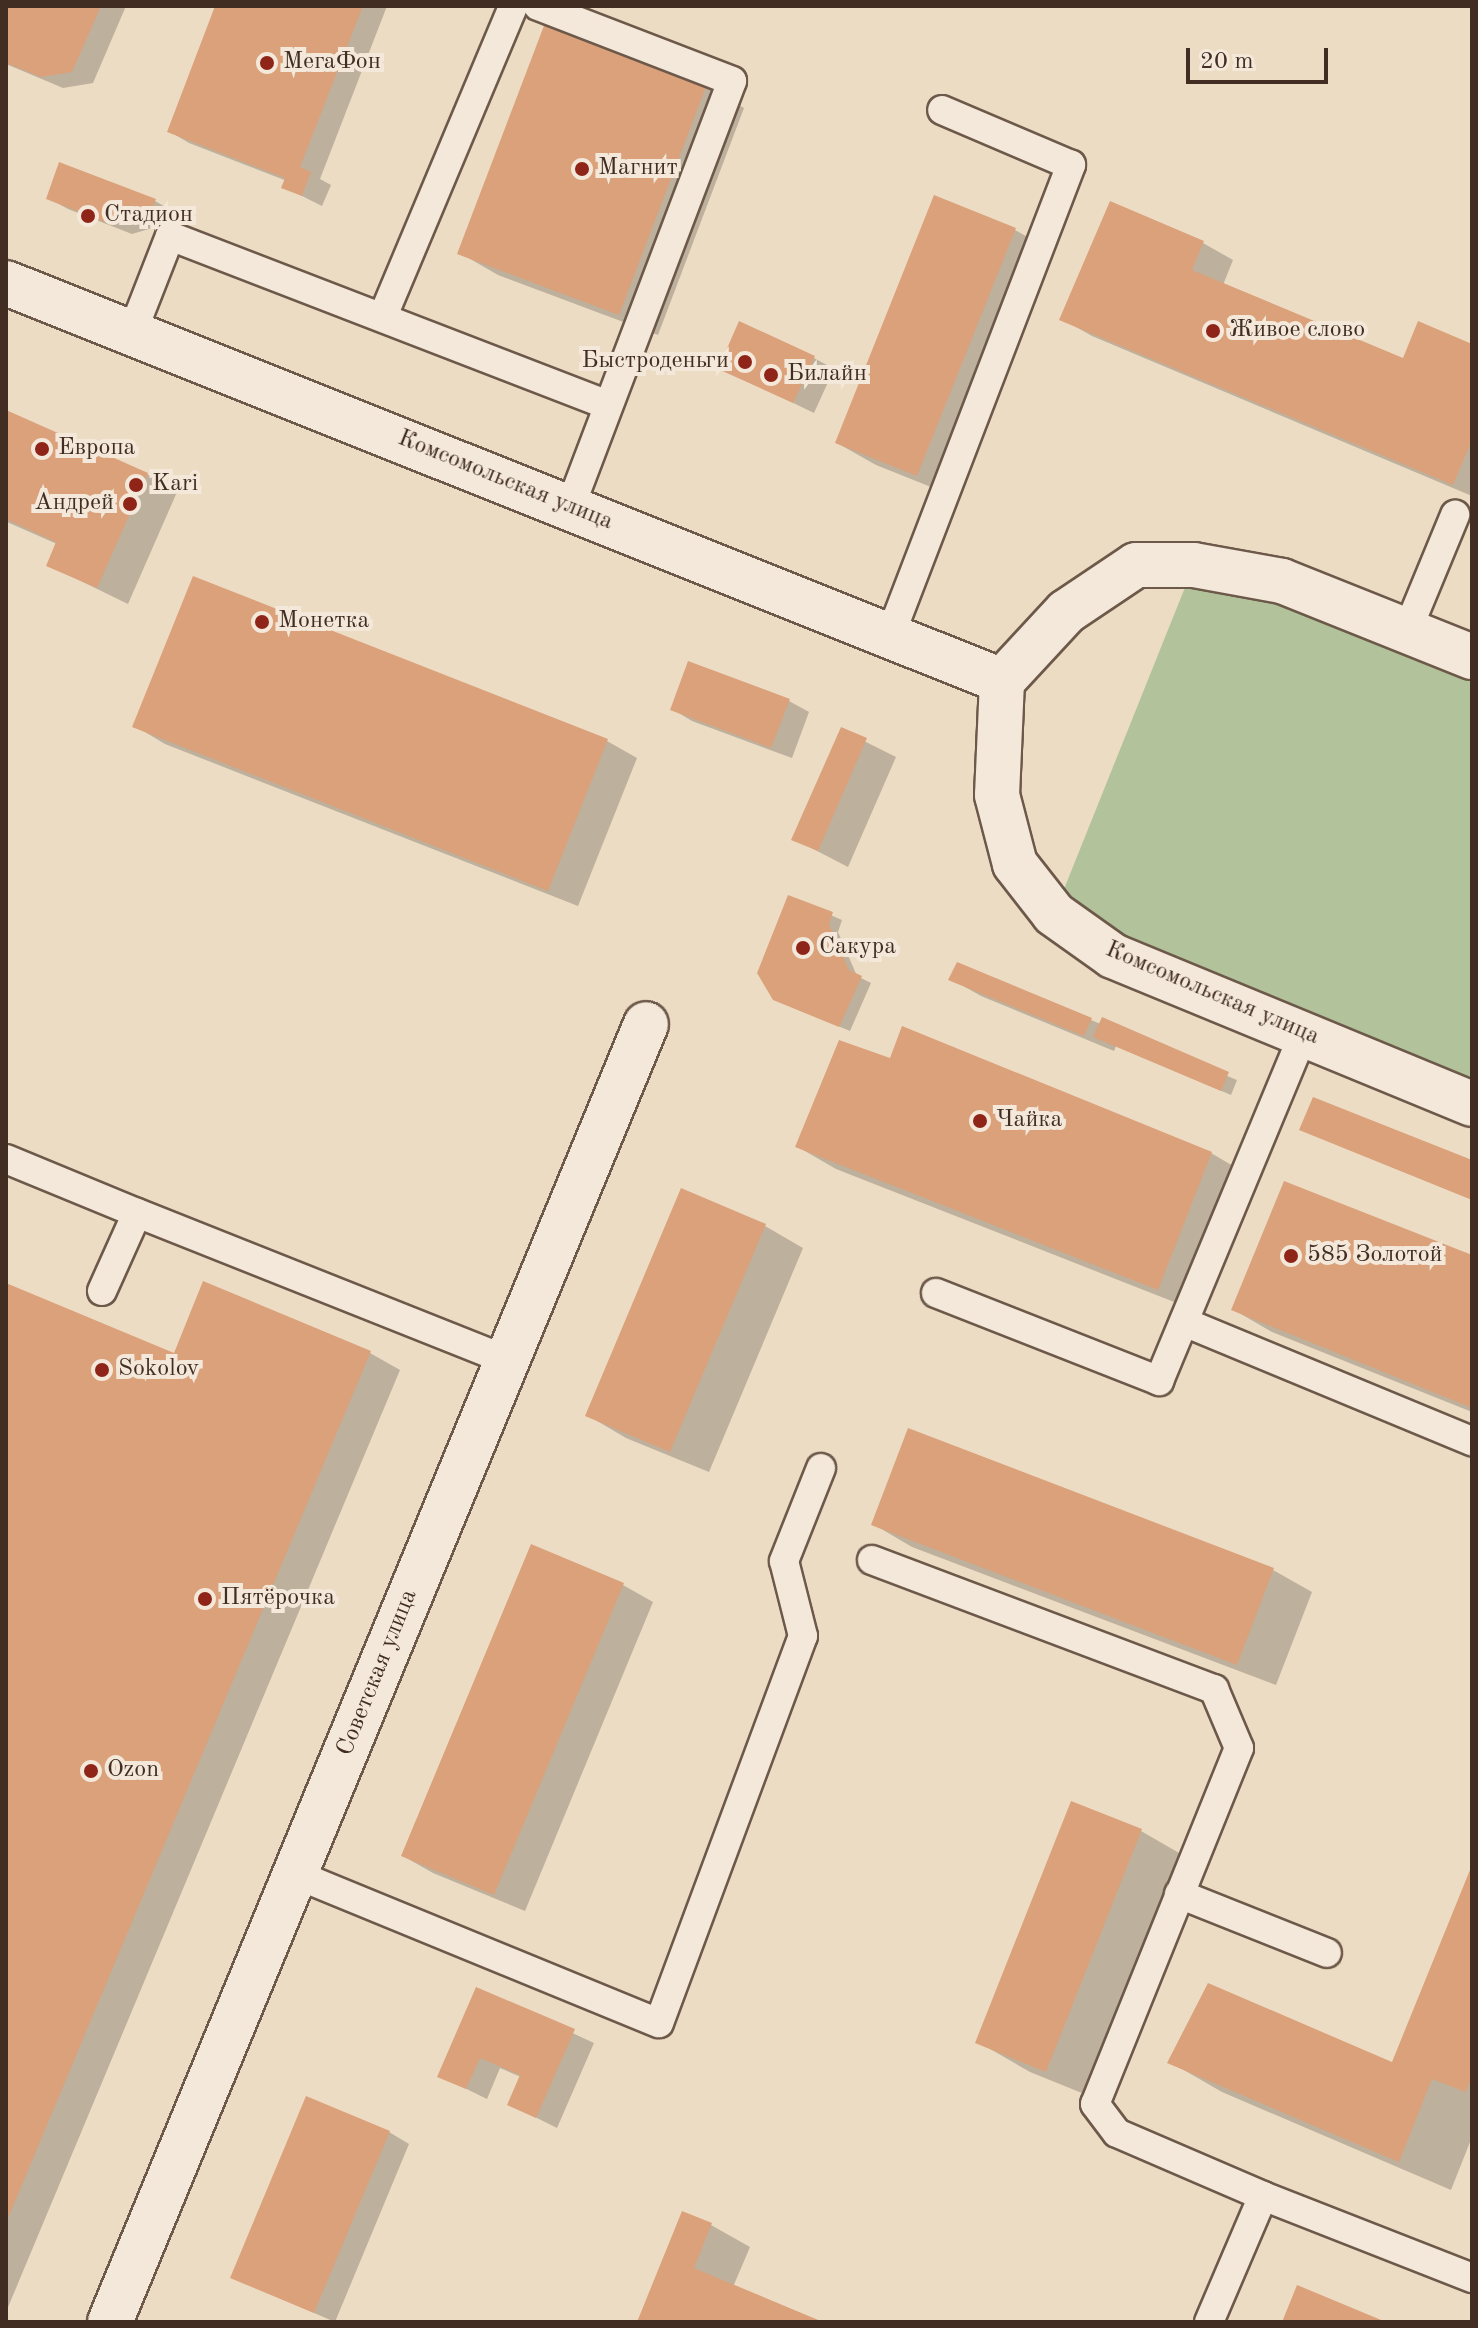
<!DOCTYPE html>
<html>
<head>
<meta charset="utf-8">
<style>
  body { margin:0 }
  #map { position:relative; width:1478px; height:2328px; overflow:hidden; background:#eddcc4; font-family:"Old Standard TT",serif }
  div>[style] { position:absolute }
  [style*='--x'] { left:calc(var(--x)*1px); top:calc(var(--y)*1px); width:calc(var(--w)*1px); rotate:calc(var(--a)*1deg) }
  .green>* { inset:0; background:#b2c29a }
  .shadow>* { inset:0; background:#0003 }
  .building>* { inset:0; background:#daa17b }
  .roads { filter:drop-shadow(2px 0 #6d594a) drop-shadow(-2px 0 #6d594a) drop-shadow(0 2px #6d594a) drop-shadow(0 -2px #6d594a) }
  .lane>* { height:28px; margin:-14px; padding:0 14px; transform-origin:14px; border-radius:14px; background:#f3e8d9 }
  .street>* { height:44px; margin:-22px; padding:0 22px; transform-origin:22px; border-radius:22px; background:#f3e8d9 }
  .secondary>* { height:44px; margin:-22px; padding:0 22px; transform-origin:22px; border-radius:22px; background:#f3e8d9 }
  .dots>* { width:22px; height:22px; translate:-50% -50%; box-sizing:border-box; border:4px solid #f3e8d9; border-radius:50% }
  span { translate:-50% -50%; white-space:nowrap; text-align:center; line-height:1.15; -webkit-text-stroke:8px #f3e8d9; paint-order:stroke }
  .poi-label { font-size:24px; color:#422d22 }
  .left { translate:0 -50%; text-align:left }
  .right { translate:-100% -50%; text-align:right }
  .street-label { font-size:24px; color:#422d22 }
  .frame { position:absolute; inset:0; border:8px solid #422d22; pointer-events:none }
  .scale { position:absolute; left:1186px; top:48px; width:142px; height:36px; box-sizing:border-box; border:4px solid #422d22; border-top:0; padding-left:10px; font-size:24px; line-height:28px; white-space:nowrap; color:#422d22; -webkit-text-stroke:6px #f3e8d9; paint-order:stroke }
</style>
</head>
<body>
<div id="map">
  <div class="green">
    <div style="clip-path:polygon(1194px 565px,1472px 657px,1472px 1104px,1054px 914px)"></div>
  </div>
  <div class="shadow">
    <div style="clip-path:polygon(6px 6px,126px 6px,93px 83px,63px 88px,6px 64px)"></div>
    <div style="clip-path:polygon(217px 6px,387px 6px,320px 179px,331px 185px,322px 206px,284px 187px,287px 181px,189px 143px,169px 131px)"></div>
    <div style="clip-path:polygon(706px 86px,744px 108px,658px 335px,498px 275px,460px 253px)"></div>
    <div style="clip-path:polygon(60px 165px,155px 201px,176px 213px,172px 222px,132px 234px,68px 209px,48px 198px)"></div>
    <div style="clip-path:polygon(1015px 230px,1054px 252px,956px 497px,876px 465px,837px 443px)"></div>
    <div style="clip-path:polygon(1203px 243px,1233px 260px,1223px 285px,1404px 361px,1472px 346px,1472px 496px,1092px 336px,1062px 319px)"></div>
    <div style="clip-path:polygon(814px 358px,834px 369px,814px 413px,721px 368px)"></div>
    <div style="clip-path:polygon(6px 412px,147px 474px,177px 492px,128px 604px,48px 565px,57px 544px,7px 522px,6px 525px)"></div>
    <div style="clip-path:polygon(789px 701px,809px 712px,792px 758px,692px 721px,672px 709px)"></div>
    <div style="clip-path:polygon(135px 726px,607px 741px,637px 758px,578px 906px,165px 744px)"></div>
    <div style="clip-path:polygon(842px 730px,896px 757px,848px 867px,794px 839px)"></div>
    <div style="clip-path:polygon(789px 897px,842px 920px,838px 932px,857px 976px,871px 983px,850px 1031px,785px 1004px)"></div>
    <div style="clip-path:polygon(951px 979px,1091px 1020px,1237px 1080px,1231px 1095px,1116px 1046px,1114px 1051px,981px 996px)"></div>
    <div style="clip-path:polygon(891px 1060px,1211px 1153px,1250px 1176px,1197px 1311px,836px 1169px,798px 1147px)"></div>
    <div style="clip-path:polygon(765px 1226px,803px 1248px,709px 1472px,626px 1438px,587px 1415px)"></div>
    <div style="clip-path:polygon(1472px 1257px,1472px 1412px,1272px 1332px,1234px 1310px)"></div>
    <div style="clip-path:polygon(204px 1284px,370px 1353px,400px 1370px,6px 2312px,6px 1285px,175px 1355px)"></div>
    <div style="clip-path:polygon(873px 1524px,1273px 1570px,1312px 1592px,1276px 1685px,912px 1547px)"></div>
    <div style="clip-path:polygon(532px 1547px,623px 1585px,653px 1602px,525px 1911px,433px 1873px,403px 1856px)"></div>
    <div style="clip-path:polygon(1072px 1804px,1141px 1831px,1193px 1861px,1099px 2100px,1030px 2072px,978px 2042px)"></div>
    <div style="clip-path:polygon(1472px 1870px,1472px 2137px,1451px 2190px,1222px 2092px,1170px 2062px,1393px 2065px)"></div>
    <div style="clip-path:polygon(477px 1989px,594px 2043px,557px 2128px,509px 2104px,521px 2077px,500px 2068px,487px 2099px,440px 2076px)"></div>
    <div style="clip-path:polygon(389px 2132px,409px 2144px,335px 2322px,233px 2278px)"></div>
    <div style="clip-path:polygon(711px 2225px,750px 2247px,733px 2287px,818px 2322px,639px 2322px)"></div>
  </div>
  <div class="building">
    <div style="clip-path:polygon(6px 6px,101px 6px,72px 72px,41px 77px,6px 63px)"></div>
    <div style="clip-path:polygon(215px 6px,363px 6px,300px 167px,311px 172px,302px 196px,281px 188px,285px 178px,167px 132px)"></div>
    <div style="clip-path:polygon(545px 23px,707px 84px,619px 315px,457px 254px)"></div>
    <div style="clip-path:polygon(59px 162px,156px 199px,151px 211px,110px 224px,46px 199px)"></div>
    <div style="clip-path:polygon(934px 195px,1016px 228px,917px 476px,835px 443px)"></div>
    <div style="clip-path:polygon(1110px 201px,1204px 241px,1192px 270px,1403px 358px,1418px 321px,1472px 344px,1472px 440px,1453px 485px,1059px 320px)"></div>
    <div style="clip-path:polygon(739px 321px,815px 356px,793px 403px,718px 369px)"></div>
    <div style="clip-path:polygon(6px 410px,148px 473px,97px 588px,46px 566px,56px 542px,6px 519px)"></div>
    <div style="clip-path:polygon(193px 576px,608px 739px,548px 891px,132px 727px)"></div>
    <div style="clip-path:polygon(688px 661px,790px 699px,771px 748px,670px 710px)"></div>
    <div style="clip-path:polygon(841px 727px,867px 738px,818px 851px,791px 840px)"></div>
    <div style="clip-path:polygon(788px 895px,833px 912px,829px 925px,849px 970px,862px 976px,839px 1027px,773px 1000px,757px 973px)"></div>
    <div style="clip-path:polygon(957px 962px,1092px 1018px,1084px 1036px,948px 980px)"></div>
    <div style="clip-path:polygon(1102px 1017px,1229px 1072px,1221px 1091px,1093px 1037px)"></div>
    <div style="clip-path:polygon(902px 1026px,1212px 1152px,1158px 1290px,795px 1147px,839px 1040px,890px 1058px)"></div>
    <div style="clip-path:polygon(1313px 1097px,1472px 1160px,1472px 1200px,1299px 1130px)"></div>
    <div style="clip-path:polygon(1284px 1181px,1472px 1255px,1472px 1408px,1231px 1310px)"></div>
    <div style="clip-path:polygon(681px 1188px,766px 1224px,670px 1452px,585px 1416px)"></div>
    <div style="clip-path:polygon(203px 1281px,371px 1351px,6px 2223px,6px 1283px,174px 1353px)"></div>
    <div style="clip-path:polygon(908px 1428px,1274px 1568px,1237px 1665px,871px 1525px)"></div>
    <div style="clip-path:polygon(531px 1544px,624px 1583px,494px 1895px,401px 1856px)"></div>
    <div style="clip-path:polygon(1071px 1801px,1142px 1829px,1046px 2072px,975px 2043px)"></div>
    <div style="clip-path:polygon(1472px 1865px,1472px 2076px,1466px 2092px,1432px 2079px,1399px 2162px,1167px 2063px,1208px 1983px,1392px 2062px)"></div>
    <div style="clip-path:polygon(476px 1987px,575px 2029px,536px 2118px,507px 2105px,520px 2075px,480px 2058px,466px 2089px,437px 2077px)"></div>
    <div style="clip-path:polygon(306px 2096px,390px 2131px,314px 2313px,230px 2278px)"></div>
    <div style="clip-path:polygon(682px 2211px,712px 2223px,694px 2268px,823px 2322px,637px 2322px)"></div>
    <div style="clip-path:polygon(1297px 2285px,1386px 2322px,1282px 2322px)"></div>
  </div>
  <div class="roads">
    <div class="lane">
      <div style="--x:538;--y:6;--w:208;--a:21.1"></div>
      <div style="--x:732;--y:81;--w:456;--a:110.8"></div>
      <div style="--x:383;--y:316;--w:336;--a:-67.2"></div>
      <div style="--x:132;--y:333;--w:104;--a:-68.6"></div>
      <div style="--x:170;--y:236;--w:469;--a:21.1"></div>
      <div style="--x:1407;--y:631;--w:126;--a:-67.5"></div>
      <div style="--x:890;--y:636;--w:505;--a:-68.98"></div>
      <div style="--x:1071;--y:165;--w:140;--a:-156.9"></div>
      <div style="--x:6;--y:1159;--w:142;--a:22.4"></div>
      <div style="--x:102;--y:1291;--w:85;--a:-65.8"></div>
      <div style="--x:137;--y:1213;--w:398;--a:21.7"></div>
      <div style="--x:936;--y:1293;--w:240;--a:21.5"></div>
      <div style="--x:1159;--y:1381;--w:375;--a:-67.4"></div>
      <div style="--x:1184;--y:1322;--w:312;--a:22.5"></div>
      <div style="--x:872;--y:1560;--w:366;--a:20.7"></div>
      <div style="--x:1214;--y:1689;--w:64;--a:67"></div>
      <div style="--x:1239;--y:1748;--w:384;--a:112"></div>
      <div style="--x:1095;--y:2104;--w:36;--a:53"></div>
      <div style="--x:1117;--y:2133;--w:159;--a:23.3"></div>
      <div style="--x:1263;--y:2196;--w:225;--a:21.4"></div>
      <div style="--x:295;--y:1874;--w:393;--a:22.3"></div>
      <div style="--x:659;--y:2023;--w:413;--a:-69.6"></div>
      <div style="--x:803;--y:1636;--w:77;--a:-104.2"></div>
      <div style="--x:784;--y:1561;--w:100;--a:-68.3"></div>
      <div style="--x:1179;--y:1894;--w:159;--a:21.7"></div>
      <div style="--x:1209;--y:2322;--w:137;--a:-66.8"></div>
    </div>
    <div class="street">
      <div style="--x:110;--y:2322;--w:1404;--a:-67.56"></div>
    </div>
    <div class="secondary">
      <div style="--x:6;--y:283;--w:1073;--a:21.78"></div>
      <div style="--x:1472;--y:657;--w:205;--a:-158.2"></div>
      <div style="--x:1282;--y:581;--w:89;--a:-169.7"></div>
      <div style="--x:1194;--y:565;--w:58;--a:180"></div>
      <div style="--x:1136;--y:565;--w:84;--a:146.1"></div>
      <div style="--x:1066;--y:612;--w:94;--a:132.8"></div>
      <div style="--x:1002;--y:681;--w:114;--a:92.5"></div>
      <div style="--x:997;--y:795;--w:71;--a:75.4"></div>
      <div style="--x:1015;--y:864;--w:63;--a:52"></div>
      <div style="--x:1054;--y:914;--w:72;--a:35.4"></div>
      <div style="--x:1113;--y:956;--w:388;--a:22.4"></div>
    </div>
  </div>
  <div class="dots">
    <div style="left:267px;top:63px;background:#8f2418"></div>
    <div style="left:582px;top:169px;background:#8f2418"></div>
    <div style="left:88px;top:216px;background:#8f2418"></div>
    <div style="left:1213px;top:331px;background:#8f2418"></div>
    <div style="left:745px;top:362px;background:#8f2418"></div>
    <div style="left:771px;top:375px;background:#8f2418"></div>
    <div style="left:42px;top:449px;background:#8f2418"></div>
    <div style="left:136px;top:485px;background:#8f2418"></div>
    <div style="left:130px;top:504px;background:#8f2418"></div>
    <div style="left:262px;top:622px;background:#8f2418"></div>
    <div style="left:803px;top:948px;background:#8f2418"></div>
    <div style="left:980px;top:1121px;background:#8f2418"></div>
    <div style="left:1291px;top:1256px;background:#8f2418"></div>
    <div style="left:102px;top:1370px;background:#8f2418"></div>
    <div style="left:205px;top:1599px;background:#8f2418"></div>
    <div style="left:91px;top:1771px;background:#8f2418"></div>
  </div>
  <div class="poi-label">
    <span class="left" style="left:283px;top:63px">МегаФон</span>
    <span class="left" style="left:598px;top:169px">Магнит</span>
    <span class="left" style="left:104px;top:216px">Стадион</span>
    <span class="left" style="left:1229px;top:331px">Живое слово</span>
    <span class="right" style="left:729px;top:362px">Быстроденьги</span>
    <span class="left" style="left:787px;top:375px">Билайн</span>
    <span class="left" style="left:58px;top:449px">Европа</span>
    <span class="left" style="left:152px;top:485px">Kari</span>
    <span class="right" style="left:114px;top:504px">Андрей</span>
    <span class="left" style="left:278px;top:622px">Монетка</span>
    <span class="left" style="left:819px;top:948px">Сакура</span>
    <span class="left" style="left:996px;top:1121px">Чайка</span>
    <span class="left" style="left:1307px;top:1256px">585 Золотой</span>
    <span class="left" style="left:118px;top:1370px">Sokolov</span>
    <span class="left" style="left:221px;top:1599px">Пятёрочка</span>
    <span class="left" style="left:107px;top:1771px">Ozon</span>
  </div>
  <div class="street-label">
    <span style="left:505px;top:481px;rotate:22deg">Комсомольская улица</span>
    <span style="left:1212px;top:994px;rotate:23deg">Комсомольская улица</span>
    <span style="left:378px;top:1673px;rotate:-68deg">Советская улица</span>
  </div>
  <div class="frame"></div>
  <div class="scale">20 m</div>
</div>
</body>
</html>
